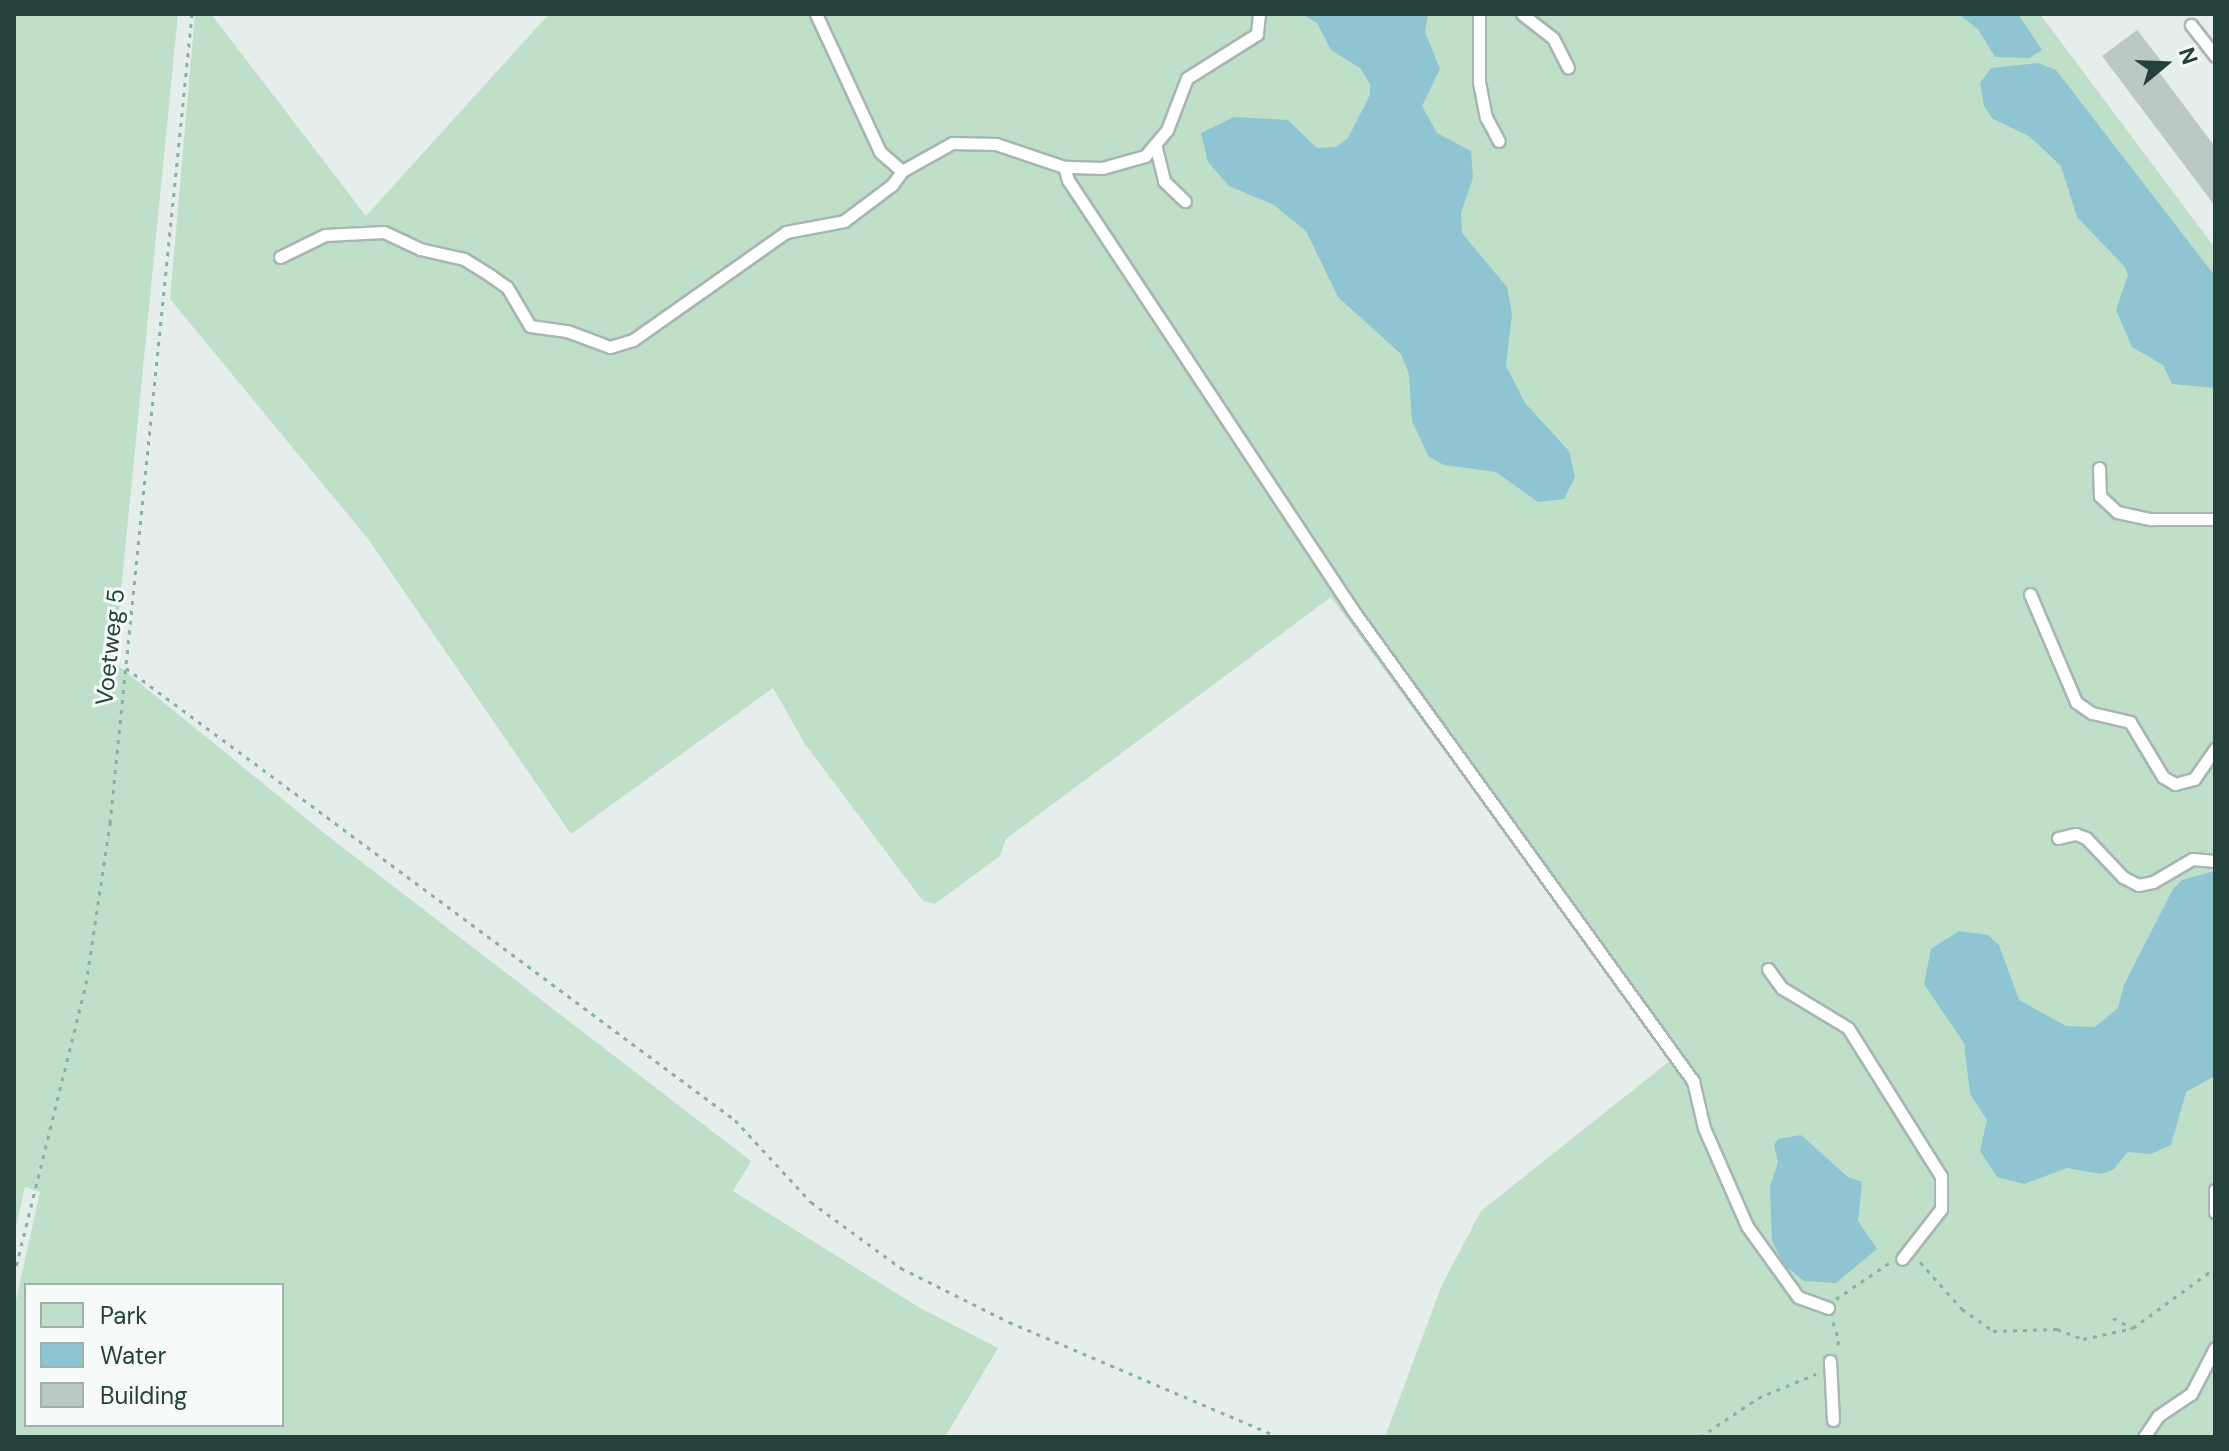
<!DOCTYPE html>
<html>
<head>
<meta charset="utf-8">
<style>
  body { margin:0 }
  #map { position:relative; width:2229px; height:1451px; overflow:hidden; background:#e5eeeb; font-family:"DM Sans",sans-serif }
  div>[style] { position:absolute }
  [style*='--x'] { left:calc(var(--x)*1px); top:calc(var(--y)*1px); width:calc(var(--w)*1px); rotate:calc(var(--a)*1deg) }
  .green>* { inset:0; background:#bfdfc9 }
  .water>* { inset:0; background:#8fc5d2 }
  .building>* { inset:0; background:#bbc9c4 }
  .path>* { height:3px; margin-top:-1.5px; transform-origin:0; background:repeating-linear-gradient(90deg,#87b1a5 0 4px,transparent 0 10px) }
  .roads { filter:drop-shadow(2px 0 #a7b6b2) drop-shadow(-2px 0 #a7b6b2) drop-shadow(0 2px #a7b6b2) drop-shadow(0 -2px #a7b6b2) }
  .lane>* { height:11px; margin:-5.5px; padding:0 5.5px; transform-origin:5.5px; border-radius:5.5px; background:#fff }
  span { translate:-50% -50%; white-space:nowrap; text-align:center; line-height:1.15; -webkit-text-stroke:6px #f6faf8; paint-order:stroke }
  .street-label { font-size:24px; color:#24403a }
  .frame { position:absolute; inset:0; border:16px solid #24403a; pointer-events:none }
  .legend { position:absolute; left:24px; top:1283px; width:260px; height:144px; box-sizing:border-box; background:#f6faf8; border:2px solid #a2b0ac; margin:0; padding:10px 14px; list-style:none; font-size:24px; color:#24403a }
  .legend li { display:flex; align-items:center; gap:16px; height:40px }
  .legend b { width:40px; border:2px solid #a2b0ac }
  .north { position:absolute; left:2125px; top:24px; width:80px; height:80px; -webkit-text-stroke:6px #f6faf8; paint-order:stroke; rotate:71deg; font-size:22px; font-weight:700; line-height:32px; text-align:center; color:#24403a }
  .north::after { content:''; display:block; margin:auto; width:28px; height:36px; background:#24403a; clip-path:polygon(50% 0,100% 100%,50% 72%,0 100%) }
</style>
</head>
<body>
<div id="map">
  <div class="green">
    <div style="clip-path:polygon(evenodd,14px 14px,178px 14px,114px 662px,324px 833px,751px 1161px,733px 1191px,920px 1308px,998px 1348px,945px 1437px,14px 1437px,14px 1309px,40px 1192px,25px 1187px,14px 1235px,14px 14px,26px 1285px,282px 1285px,282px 1425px,26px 1425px,26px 1285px)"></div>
    <div style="clip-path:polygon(195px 14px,211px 14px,366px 216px,549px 14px,2040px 14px,2215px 248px,2215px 1437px,1385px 1437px,1442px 1285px,1481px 1211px,1671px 1060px,1331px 597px,1006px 839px,1000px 856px,935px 904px,923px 901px,805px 744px,773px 688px,571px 834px,368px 539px,170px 299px)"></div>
  </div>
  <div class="water">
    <div style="clip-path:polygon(1302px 14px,1428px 14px,1425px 32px,1440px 69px,1422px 106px,1437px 133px,1471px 151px,1473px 178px,1461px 213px,1462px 233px,1507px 287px,1512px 314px,1506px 366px,1525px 403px,1569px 451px,1575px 477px,1564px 499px,1538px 502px,1496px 472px,1444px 465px,1429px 457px,1412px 421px,1409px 374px,1401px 354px,1338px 297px,1306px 231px,1274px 205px,1229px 186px,1208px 162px,1201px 133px,1234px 117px,1288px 120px,1317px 148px,1336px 147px,1348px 138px,1370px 95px,1370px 84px,1360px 68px,1331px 50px,1317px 23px)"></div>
    <div style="clip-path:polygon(1958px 14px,2018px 14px,2042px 50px,2029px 58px,1995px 57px,1978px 29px)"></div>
    <div style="clip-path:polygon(2038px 63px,2056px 70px,2215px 276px,2215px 388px,2172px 384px,2163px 365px,2132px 347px,2116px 310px,2128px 275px,2124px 266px,2077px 217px,2061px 166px,2029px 136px,1993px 119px,1984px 106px,1980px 83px,1991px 68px)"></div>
    <div style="clip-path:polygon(2215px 871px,2215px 1076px,2186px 1092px,2171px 1145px,2151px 1154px,2128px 1152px,2113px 1170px,2100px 1174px,2067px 1168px,2024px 1184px,1997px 1177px,1980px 1151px,1987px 1120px,1970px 1094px,1964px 1043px,1924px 984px,1931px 949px,1959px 931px,1988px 935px,1999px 945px,2019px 1000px,2066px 1026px,2095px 1027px,2118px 1008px,2124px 985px,2173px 889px,2182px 880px)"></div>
    <div style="clip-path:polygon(1801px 1135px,1848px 1177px,1862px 1182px,1858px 1221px,1877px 1249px,1836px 1283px,1804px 1281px,1784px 1265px,1772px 1241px,1770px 1187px,1778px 1162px,1774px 1145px,1778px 1139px)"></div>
  </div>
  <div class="building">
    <div style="clip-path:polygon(2137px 30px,2166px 67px,2159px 72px,2215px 147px,2215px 206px,2102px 56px)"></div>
  </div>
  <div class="path">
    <div style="--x:126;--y:668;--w:758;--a:36.58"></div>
    <div style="--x:735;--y:1120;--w:112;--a:47.2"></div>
    <div style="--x:811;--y:1202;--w:112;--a:36.3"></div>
    <div style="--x:901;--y:1268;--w:121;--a:26.6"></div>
    <div style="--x:1009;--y:1322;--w:293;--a:23.1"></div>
    <div style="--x:1920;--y:1262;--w:63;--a:48.2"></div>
    <div style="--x:1962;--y:1309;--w:38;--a:35"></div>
    <div style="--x:1993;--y:1331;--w:64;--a:-1.8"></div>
    <div style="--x:2057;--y:1329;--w:28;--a:21"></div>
    <div style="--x:2083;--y:1339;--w:51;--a:-12.4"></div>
    <div style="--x:2133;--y:1328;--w:102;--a:-36.2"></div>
    <div style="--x:14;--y:1275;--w:300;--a:-76.1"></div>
    <div style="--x:86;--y:984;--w:163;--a:-81.5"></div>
    <div style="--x:110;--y:823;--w:813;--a:-84.21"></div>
    <div style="--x:1836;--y:1299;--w:64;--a:-34.2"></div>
    <div style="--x:2113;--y:1318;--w:22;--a:27"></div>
    <div style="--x:1833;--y:1322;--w:20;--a:72"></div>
    <div style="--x:1839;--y:1341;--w:9;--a:117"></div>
    <div style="--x:1700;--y:1437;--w:70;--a:-33.9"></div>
    <div style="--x:1758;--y:1398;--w:63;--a:-22.5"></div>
  </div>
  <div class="roads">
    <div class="lane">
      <div style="--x:816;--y:14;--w:152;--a:65.1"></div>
      <div style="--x:880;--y:152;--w:29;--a:41"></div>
      <div style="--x:1259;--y:14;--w:20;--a:96"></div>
      <div style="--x:1257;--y:34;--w:83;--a:147.8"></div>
      <div style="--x:1187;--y:78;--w:56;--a:111"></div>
      <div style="--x:1167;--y:130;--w:34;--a:130"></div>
      <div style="--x:1145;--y:156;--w:45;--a:164.4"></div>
      <div style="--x:1102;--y:168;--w:38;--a:-178"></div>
      <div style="--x:1064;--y:167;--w:14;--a:73"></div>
      <div style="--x:1068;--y:180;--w:518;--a:56.49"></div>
      <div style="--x:1354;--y:612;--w:579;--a:54.14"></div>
      <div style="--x:1693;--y:1081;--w:48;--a:76.8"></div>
      <div style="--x:1704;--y:1128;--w:107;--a:66.3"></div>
      <div style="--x:1747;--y:1226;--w:87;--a:54.3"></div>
      <div style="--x:1798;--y:1297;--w:32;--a:20"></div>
      <div style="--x:1479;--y:14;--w:68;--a:90"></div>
      <div style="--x:1479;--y:82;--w:36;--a:79"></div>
      <div style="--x:1486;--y:117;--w:27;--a:62"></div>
      <div style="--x:1522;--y:14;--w:39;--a:38"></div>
      <div style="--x:1553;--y:38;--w:33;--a:63"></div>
      <div style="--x:2191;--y:25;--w:39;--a:52"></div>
      <div style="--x:1155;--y:144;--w:38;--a:76"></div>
      <div style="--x:1164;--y:181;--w:29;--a:44"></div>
      <div style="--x:280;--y:257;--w:50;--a:-26.1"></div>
      <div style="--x:325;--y:235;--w:59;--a:-2.9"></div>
      <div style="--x:384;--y:232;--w:40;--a:25"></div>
      <div style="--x:420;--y:249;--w:45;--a:12.8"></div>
      <div style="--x:464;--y:259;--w:32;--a:32"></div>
      <div style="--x:491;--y:276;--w:19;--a:35"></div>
      <div style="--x:507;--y:287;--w:45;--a:59.5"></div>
      <div style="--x:530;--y:326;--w:37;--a:8"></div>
      <div style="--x:567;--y:331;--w:46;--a:20.4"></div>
      <div style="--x:610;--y:347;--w:24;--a:-17"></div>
      <div style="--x:633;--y:340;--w:187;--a:-35.2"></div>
      <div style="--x:786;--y:232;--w:59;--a:-10.7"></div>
      <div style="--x:844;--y:221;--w:60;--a:-36.9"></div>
      <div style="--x:892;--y:185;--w:17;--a:-54"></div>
      <div style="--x:902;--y:171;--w:57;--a:-29.2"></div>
      <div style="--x:952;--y:143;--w:44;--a:1.3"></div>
      <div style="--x:996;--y:144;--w:72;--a:18.7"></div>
      <div style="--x:2099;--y:468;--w:28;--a:88"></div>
      <div style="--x:2100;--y:496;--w:23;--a:43"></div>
      <div style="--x:2117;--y:512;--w:35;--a:12"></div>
      <div style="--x:2151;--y:519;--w:64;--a:0"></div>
      <div style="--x:2030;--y:594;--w:117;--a:66.9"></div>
      <div style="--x:2076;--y:702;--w:19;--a:35"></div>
      <div style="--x:2092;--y:713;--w:39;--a:13"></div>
      <div style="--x:2130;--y:722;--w:64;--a:59"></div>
      <div style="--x:2163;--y:777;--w:14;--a:30"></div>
      <div style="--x:2175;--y:784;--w:20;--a:-15"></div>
      <div style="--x:2194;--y:779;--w:37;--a:-55"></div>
      <div style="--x:2058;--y:838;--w:18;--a:-13"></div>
      <div style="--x:2076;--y:834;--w:11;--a:22"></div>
      <div style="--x:2086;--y:838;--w:54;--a:46.5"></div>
      <div style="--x:2123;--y:877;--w:17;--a:28"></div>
      <div style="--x:2138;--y:885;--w:15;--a:-11"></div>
      <div style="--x:2153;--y:882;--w:45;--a:-30.5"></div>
      <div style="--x:2192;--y:859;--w:23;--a:5"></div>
      <div style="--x:1768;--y:969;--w:24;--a:54"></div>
      <div style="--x:1782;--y:988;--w:77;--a:31.2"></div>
      <div style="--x:1848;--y:1028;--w:175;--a:57.9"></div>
      <div style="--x:1941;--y:1176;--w:33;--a:90"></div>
      <div style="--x:1941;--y:1209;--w:63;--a:128"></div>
      <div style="--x:2215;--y:1190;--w:22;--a:90"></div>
      <div style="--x:1830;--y:1361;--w:59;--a:87.1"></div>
      <div style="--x:2144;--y:1437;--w:25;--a:-56"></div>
      <div style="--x:2158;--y:1416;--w:40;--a:-34"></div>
      <div style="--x:2191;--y:1394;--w:52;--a:-62.4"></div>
    </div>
  </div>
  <div class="street-label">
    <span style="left:110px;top:647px;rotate:-84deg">Voetweg 5</span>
  </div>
  <div class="frame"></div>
  <ul class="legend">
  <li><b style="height:22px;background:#bfdfc9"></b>Park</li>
  <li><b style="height:22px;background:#8fc5d2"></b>Water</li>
  <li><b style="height:22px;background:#bbc9c4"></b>Building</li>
  </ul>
  <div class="north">N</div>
</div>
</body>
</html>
